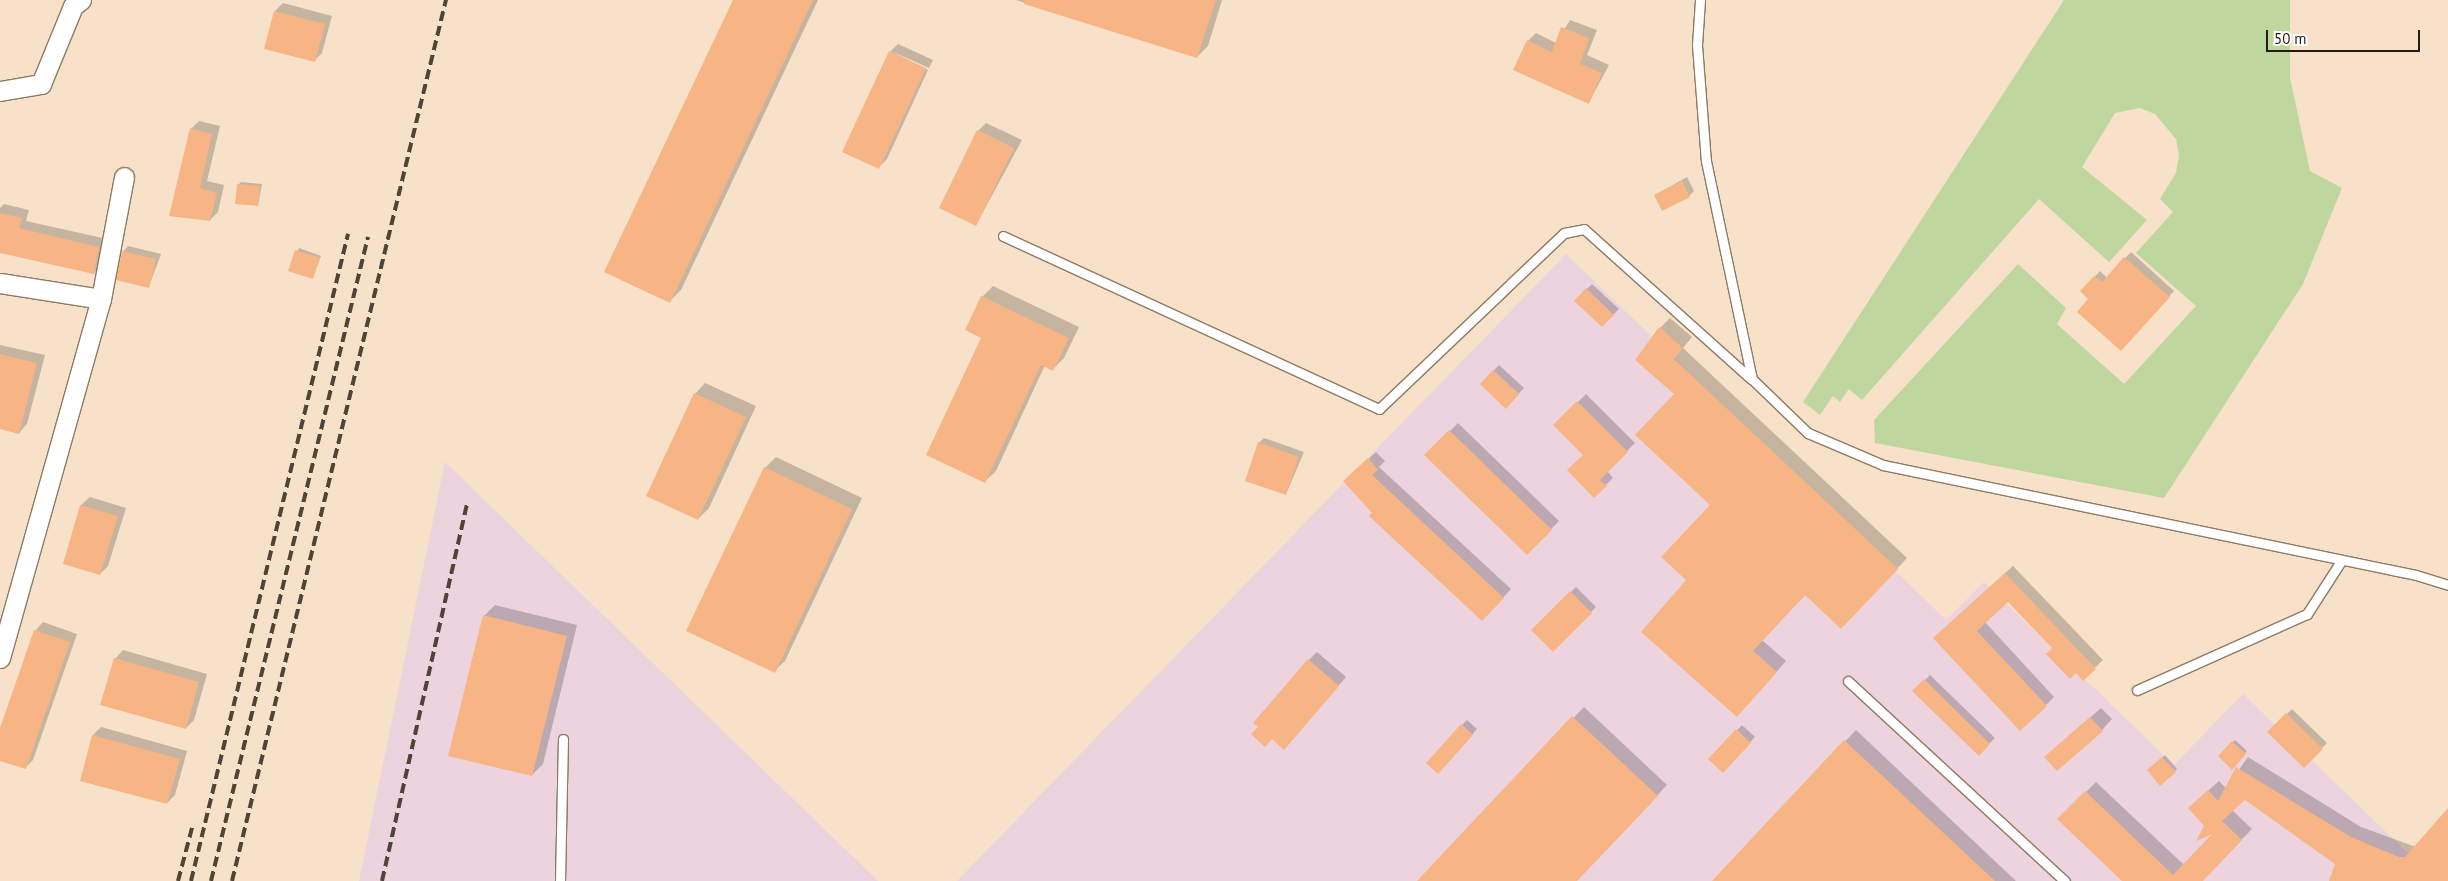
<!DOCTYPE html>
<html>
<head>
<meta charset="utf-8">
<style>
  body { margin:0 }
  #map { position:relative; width:2448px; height:881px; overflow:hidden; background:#f7e1c9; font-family:"PT Sans",sans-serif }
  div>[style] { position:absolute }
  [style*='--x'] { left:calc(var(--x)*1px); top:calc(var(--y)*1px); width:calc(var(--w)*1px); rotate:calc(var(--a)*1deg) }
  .industrial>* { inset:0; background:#ecd3dd }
  .green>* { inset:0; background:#c0d69f }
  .shadow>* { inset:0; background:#0003 }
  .building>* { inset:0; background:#f7b585 }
  .roads { filter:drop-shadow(1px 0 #8e7a64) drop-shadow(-1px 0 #8e7a64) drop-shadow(0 1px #8e7a64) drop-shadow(0 -1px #8e7a64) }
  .lane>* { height:9px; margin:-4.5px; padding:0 4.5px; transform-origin:4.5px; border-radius:4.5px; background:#fff }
  .street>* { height:19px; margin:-9.5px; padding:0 9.5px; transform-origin:9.5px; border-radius:9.5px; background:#fff }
  .rail>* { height:4px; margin-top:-2px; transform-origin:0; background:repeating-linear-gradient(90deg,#4e4438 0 10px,transparent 0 15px) }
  span { translate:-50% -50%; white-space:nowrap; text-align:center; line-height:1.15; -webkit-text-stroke:4px #fff; paint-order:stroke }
  .scale { position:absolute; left:2266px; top:30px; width:154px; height:22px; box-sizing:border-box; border:2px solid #241c14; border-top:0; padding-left:6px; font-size:15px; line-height:18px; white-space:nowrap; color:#241c14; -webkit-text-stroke:4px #fff; paint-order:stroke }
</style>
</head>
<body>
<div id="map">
  <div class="industrial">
    <div style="clip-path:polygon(1566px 254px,1946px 620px,1984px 582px,2174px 765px,2243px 694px,2437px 881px,957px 881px)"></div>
    <div style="clip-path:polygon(445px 462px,878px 881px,359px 881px)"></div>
  </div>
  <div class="green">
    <div style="clip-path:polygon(2064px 0,2290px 0,2290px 78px,2310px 171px,2342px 188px,2303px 284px,2164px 498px,1875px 443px,1874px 420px,2018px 264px,2066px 308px,2057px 324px,2124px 384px,2196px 306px,2136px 253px,2173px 212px,2160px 199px,2176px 173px,2179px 155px,2176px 139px,2155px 114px,2140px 108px,2115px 113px,2082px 167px,2147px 220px,2109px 262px,2039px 199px,1862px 400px,1849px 389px,1840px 402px,1833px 396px,1820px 415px,1803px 402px)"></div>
  </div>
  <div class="shadow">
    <div style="clip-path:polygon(734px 0,818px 0,681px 290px,670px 301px)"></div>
    <div style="clip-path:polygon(1016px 0,1222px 0,1208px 46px,1197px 57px)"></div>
    <div style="clip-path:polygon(283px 3px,332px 16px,322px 53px,314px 61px,275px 11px)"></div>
    <div style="clip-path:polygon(1570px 20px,1597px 30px,1587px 55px,1609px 65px,1589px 102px,1528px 41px,1536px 33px,1556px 43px)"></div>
    <div style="clip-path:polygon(898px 44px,933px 60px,929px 68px,891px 51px,928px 70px,887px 159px,879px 167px,890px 52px)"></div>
    <div style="clip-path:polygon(199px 121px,220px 126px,207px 181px,224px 185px,218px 212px,210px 220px,171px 215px,191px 129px)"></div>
    <div style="clip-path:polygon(986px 123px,1022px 140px,976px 225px,978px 131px)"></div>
    <div style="clip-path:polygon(1687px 177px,1694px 191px,1689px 196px,1655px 195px)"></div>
    <div style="clip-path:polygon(241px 182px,262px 184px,258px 205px,238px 185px)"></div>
    <div style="clip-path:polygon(4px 204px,29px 210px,26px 221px,107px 239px,102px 265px,94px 273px,0 251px,0 208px)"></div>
    <div style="clip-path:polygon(128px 246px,161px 254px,149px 286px,123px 252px)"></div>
    <div style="clip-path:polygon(299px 248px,321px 256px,312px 278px,290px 270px)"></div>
    <div style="clip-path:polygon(2131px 252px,2174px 291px,2126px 344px,2082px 291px,2100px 271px,2107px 278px)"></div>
    <div style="clip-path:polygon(1592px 284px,1619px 309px,1602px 326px,1576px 300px)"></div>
    <div style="clip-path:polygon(993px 286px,1079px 327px,1064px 358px,1053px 369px,1045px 365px,996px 471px,985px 481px,982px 297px)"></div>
    <div style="clip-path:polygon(1670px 318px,1692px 337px,1683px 348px,1907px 558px,1852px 617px,1806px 594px,1762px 640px,1786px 661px,1747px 705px,1688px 580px,1711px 505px,1675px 394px,1660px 328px)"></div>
    <div style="clip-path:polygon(0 345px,45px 355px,27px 424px,19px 433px,0 428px)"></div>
    <div style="clip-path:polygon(1499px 365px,1524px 388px,1506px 407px,1481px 384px)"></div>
    <div style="clip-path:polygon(705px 383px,756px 406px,709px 508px,698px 519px,695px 394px)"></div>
    <div style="clip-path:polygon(1586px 394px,1635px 443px,1607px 471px,1613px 478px,1594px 496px,1585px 455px,1555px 425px)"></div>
    <div style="clip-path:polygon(1458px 423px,1559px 521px,1527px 554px,1426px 455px)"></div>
    <div style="clip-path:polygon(1264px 438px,1304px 452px,1286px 494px,1259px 443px)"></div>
    <div style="clip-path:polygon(1376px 452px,1385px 461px,1379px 467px,1511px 589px,1490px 612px,1353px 473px)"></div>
    <div style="clip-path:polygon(776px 457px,862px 498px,785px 661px,774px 671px,765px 468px)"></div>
    <div style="clip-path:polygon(90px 497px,126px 508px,108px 566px,100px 574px,64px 563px,81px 505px)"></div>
    <div style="clip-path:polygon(2013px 566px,2103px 660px,2083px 679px,2008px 600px,1985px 622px,2054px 697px,2046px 705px,1943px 630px)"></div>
    <div style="clip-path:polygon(1576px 587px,1596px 607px,1553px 650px,1533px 630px)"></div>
    <div style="clip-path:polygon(495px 605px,577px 625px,543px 764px,532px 775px,484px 616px)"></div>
    <div style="clip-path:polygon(43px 622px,77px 634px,33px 760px,25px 768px,0 759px,0 732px,35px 631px)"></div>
    <div style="clip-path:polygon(123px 650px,207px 674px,194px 720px,186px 728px,115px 659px)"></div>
    <div style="clip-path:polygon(1317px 652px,1346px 677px,1292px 740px,1309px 660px)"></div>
    <div style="clip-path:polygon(1930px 675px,1995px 738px,1979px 754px,1914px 691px)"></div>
    <div style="clip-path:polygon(1584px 707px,1667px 785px,1576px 881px,1418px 881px)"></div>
    <div style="clip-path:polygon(2101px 708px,2112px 719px,2102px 730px,2056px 747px)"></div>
    <div style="clip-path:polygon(2292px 709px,2327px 743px,2304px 766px,2269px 732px)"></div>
    <div style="clip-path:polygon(1467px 720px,1477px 729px,1443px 768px,1462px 725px)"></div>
    <div style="clip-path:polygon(1742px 725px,1755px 737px,1728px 766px,1710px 758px)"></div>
    <div style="clip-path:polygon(101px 727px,187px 751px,175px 795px,167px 803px,93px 735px)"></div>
    <div style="clip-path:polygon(1856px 730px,2016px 881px,1713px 881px)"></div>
    <div style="clip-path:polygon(2235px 740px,2247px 751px,2232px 768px,2220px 756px)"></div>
    <div style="clip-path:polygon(2165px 755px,2177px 769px,2161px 784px,2149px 770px)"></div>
    <div style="clip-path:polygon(2248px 757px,2361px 827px,2416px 847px,2448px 810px,2448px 881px,2330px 881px,2336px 864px,2245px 798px,2232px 810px,2252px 829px,2201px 881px,2124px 881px,2059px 819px,2096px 782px,2184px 865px,2217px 831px,2206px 826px,2200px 798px,2219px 781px,2226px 788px)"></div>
  </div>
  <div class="building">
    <div style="clip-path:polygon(733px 0,813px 0,670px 303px,604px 272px)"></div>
    <div style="clip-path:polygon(1024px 0,1216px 0,1197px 58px,1024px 4px)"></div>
    <div style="clip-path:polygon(274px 11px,325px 24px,315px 62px,264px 49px)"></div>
    <div style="clip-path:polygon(1561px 27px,1589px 38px,1580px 64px,1602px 73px,1589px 104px,1513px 70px,1527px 40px,1552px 52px)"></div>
    <div style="clip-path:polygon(889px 51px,926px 68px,879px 169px,842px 152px)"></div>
    <div style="clip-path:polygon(190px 128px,212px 134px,200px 188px,217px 193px,210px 221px,169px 216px)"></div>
    <div style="clip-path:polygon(977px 130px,1014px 148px,976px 226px,939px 208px)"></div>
    <div style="clip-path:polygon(1682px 181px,1690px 197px,1662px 211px,1654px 195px)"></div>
    <div style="clip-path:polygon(237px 184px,260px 186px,258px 206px,235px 204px)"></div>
    <div style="clip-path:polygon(0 213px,22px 218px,19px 228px,99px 247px,94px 274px,0 253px)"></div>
    <div style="clip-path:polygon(295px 250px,320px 258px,313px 279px,288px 271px)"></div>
    <div style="clip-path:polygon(122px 251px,156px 259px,149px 288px,116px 280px)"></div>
    <div style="clip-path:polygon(2124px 257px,2170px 297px,2121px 351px,2077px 312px,2088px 299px,2080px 291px,2094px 276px,2102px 282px)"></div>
    <div style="clip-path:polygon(1586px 288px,1614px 315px,1602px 327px,1574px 301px)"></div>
    <div style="clip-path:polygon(981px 296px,1069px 338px,1053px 371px,1041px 365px,985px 483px,926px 455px,981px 338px,965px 330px)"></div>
    <div style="clip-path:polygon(1659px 327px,1683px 348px,1674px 359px,1898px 569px,1841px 629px,1805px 595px,1753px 651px,1777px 672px,1737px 717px,1641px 632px,1686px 580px,1661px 557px,1710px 505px,1635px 435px,1674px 394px,1635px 360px)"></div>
    <div style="clip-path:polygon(0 354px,37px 363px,19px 434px,0 429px)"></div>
    <div style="clip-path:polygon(1493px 370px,1519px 394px,1506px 409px,1480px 384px)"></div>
    <div style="clip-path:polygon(694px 393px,746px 417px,698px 520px,646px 496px)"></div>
    <div style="clip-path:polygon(1577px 401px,1628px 452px,1600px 480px,1607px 486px,1594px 498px,1567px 470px,1583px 455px,1553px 425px)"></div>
    <div style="clip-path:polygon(1449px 430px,1552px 530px,1527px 555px,1424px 455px)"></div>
    <div style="clip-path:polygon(1258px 442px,1299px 457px,1286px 495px,1245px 481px)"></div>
    <div style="clip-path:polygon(1368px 458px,1378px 470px,1372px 475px,1504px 598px,1482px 621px,1369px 516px,1372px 513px,1343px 481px)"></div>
    <div style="clip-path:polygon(764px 467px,852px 509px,775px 673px,686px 631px)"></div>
    <div style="clip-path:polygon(80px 505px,118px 516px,100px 575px,63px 564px)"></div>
    <div style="clip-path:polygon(2005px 573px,2096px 669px,2083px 681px,2076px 673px,2070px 679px,2046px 654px,2052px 648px,2008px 602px,1977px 631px,2047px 706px,2020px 731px,1933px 638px)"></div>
    <div style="clip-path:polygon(1570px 591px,1592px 613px,1553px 652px,1531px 630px)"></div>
    <div style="clip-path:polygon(483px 615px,567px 636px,532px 776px,448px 756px)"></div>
    <div style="clip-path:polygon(34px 630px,70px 642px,26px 769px,0 761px,0 728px)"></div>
    <div style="clip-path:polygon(114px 658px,199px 682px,186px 729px,100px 705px)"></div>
    <div style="clip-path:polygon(1308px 659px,1339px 686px,1284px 750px,1272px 739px,1265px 747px,1251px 734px,1258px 727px,1253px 723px)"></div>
    <div style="clip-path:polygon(1924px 679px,1990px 744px,1979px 756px,1912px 691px)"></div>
    <div style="clip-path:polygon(2286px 713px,2323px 749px,2304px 768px,2267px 732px)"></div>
    <div style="clip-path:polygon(1572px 716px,1658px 796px,1577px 881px,1417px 881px)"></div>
    <div style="clip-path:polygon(2090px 717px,2103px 731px,2057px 771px,2044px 757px)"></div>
    <div style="clip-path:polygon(1461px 724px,1473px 735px,1438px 774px,1426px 763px)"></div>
    <div style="clip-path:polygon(1736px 729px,1751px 743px,1723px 773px,1708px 759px)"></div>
    <div style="clip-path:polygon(92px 735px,180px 759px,167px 804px,80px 781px)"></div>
    <div style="clip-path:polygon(1844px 740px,1995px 881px,1712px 881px)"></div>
    <div style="clip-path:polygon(2232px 741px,2246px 754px,2232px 770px,2218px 756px)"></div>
    <div style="clip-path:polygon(2162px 757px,2176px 772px,2160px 786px,2147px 770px)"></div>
    <div style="clip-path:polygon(2236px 767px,2351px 837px,2399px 857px,2405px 857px,2448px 808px,2448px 881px,2329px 881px,2335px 864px,2245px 800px,2222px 821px,2242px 840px,2203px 881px,2122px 881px,2057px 819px,2085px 791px,2173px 875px,2212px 834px,2196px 841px,2204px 826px,2188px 808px,2208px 790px,2218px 801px)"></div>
  </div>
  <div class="roads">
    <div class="lane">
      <div style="--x:1700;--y:0;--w:45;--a:93.8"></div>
      <div style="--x:1697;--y:45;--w:116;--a:85.6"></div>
      <div style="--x:1706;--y:161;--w:223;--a:78.1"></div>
      <div style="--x:1752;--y:379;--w:78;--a:44"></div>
      <div style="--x:1808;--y:433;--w:82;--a:23.1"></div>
      <div style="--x:1883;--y:465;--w:544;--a:11.66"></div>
      <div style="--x:2416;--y:575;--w:34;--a:17"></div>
      <div style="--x:1003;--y:236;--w:414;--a:24.7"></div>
      <div style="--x:1379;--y:409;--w:255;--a:-43.6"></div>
      <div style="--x:1564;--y:233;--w:20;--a:-11"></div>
      <div style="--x:1584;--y:229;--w:224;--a:41.9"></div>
      <div style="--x:1848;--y:681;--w:295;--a:42.7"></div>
      <div style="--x:2137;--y:690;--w:186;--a:-24.1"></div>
      <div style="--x:2307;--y:614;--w:63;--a:-57.3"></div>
      <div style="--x:560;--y:881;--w:142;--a:-88.8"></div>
    </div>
    <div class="street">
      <div style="--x:0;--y:91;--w:42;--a:-9.7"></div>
      <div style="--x:41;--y:84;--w:84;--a:-67.7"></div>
      <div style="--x:73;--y:6;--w:10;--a:-37"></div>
      <div style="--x:0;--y:283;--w:102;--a:9"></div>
      <div style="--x:0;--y:658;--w:373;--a:-74.3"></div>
      <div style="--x:101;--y:299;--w:124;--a:-79.3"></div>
    </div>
  </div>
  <div class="rail">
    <div style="--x:178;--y:881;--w:55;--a:-75.2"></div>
    <div style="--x:191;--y:881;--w:666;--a:-76.36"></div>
    <div style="--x:211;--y:881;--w:663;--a:-76.3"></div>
    <div style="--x:232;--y:881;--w:907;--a:-76.35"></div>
    <div style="--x:382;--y:881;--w:386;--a:-77.3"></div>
  </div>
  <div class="scale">50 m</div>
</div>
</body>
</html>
